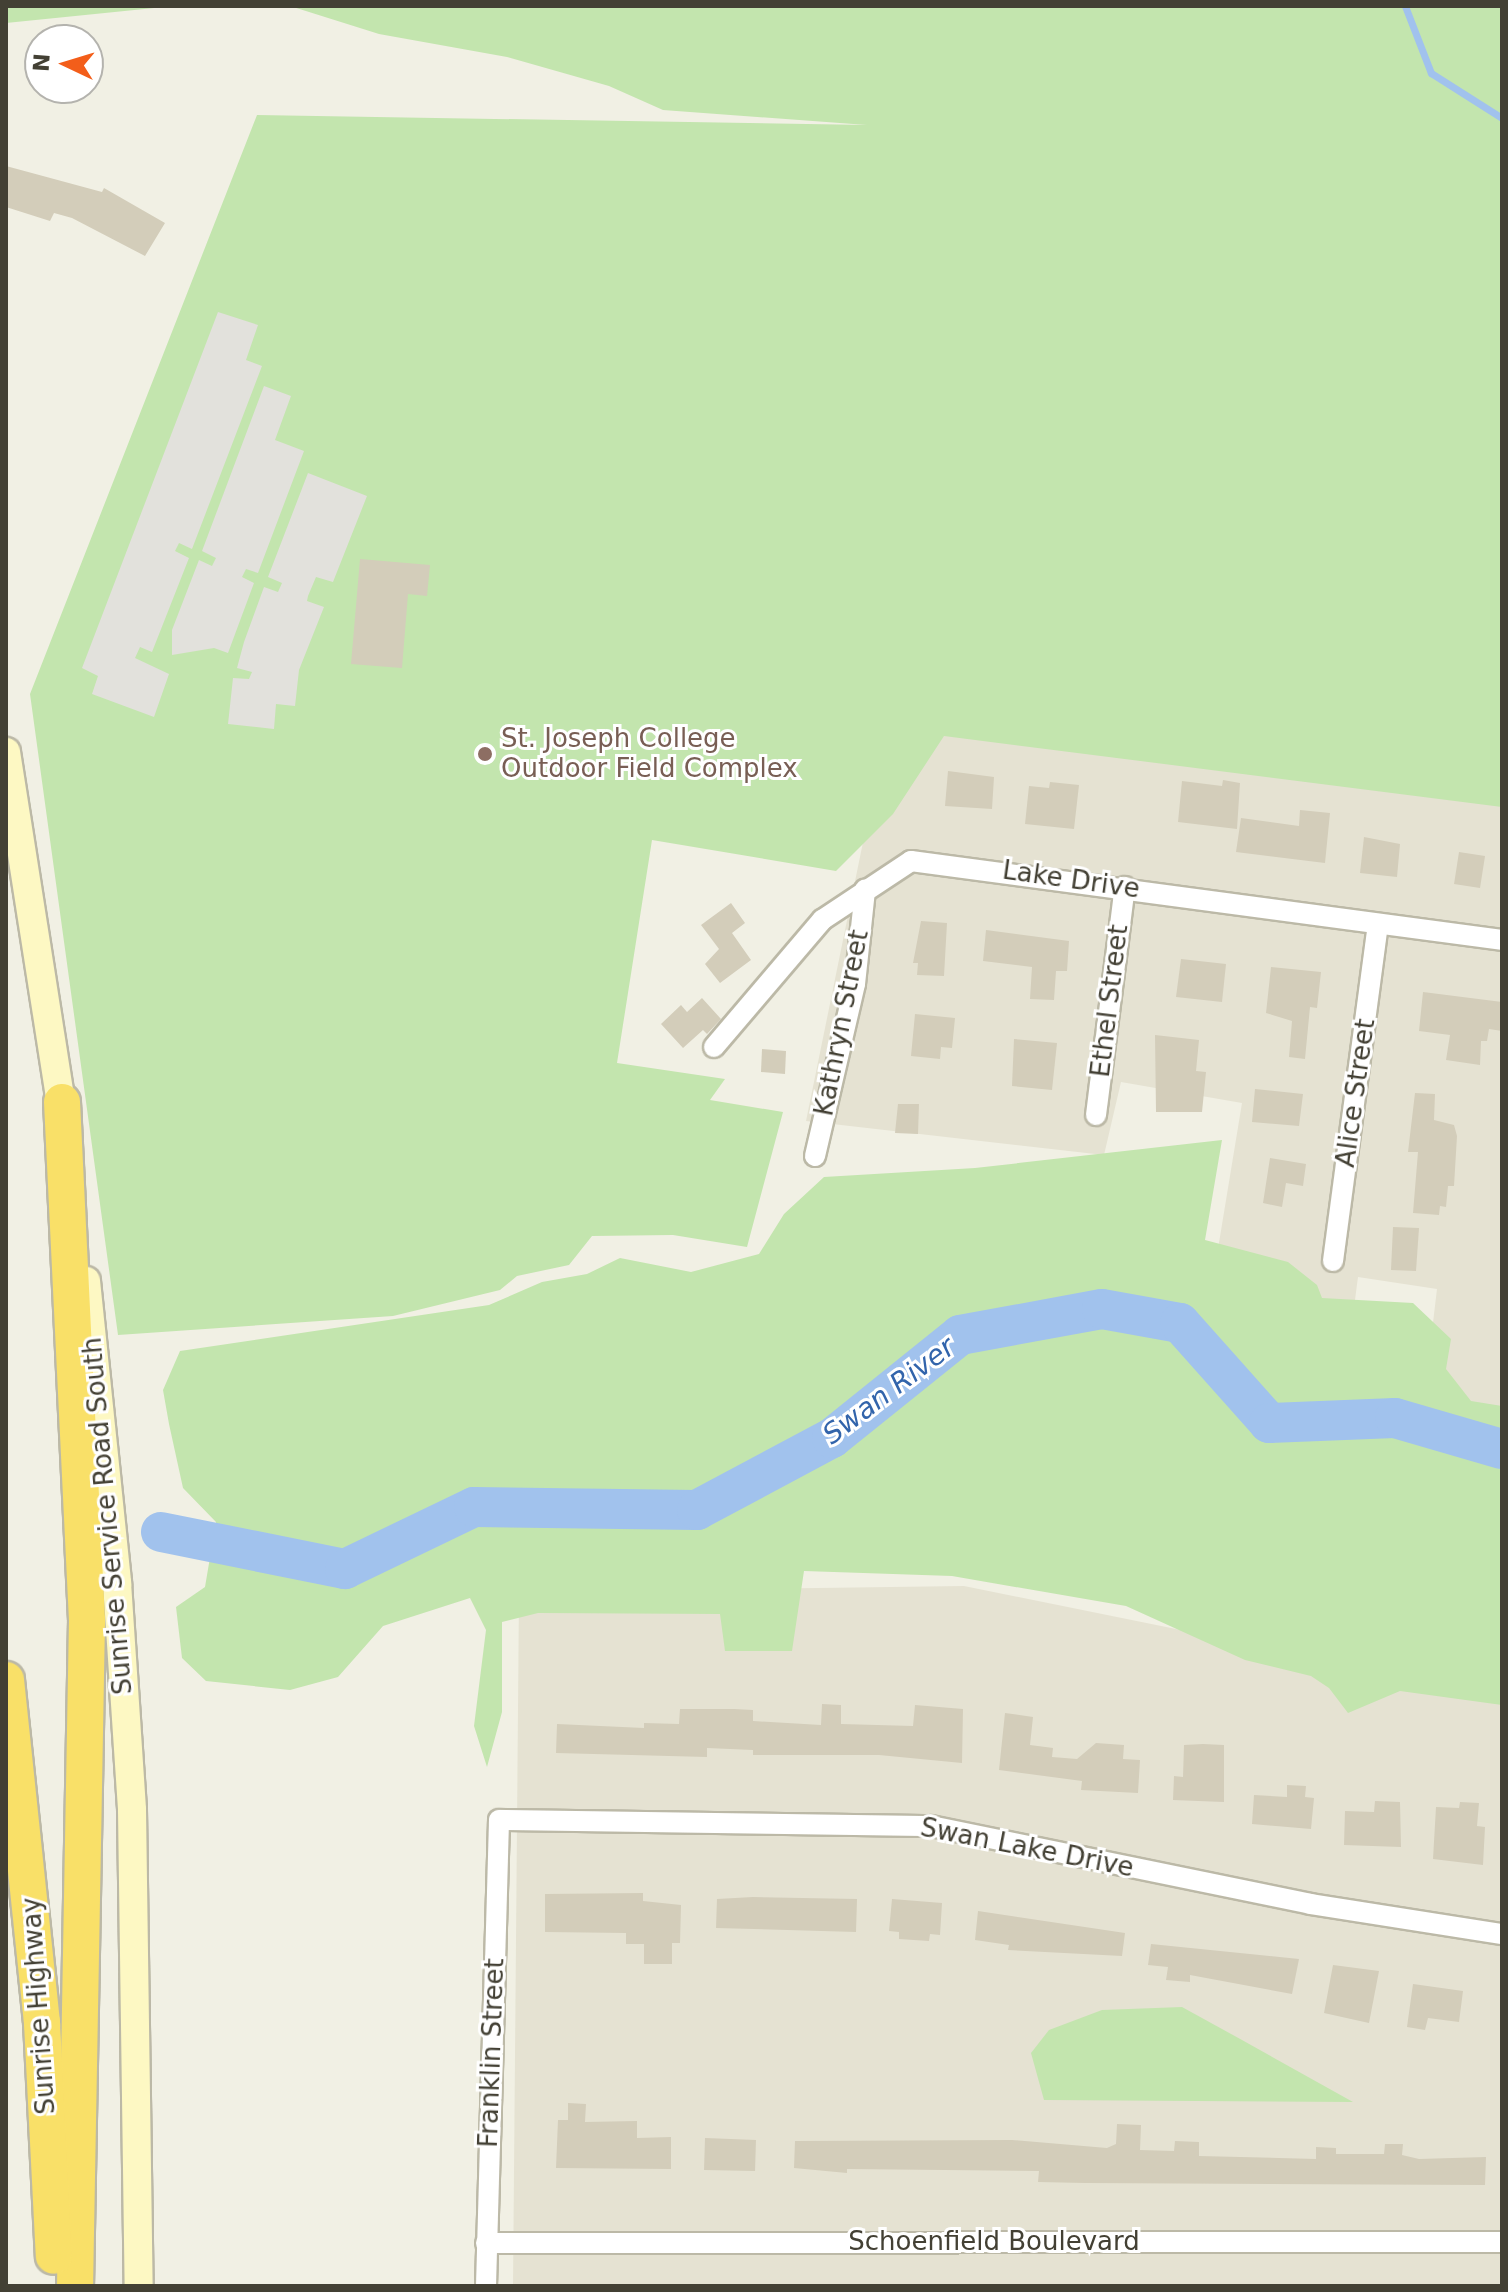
<!DOCTYPE html>
<html>
<head>
<meta charset="utf-8">
<style>
  body { margin:0 }
  #map { position:relative; width:1508px; height:2292px; overflow:hidden; background:#f1f0e4; font-family:"DejaVu Sans",sans-serif }
  div>[style] { position:absolute }
  [style*='--x'] { left:calc(var(--x)*1px); top:calc(var(--y)*1px); width:calc(var(--w)*1px); rotate:calc(var(--a)*1deg) }
  .residential>* { inset:0; background:#e5e2d2 }
  .green>* { inset:0; background:#c3e5ae }
  .parking>* { inset:0; background:#e2e1dc }
  .stream>* { height:7px; margin:-3.5px; padding:0 3.5px; transform-origin:3.5px; border-radius:3.5px; background:#a1c2ed }
  .river>* { height:40px; margin:-20px; padding:0 20px; transform-origin:20px; border-radius:20px; background:#a1c2ed }
  .building>* { inset:0; background:#d3cdba }
  .roads { filter:drop-shadow(2px 0 #bcb9a7) drop-shadow(-2px 0 #bcb9a7) drop-shadow(0 2px #bcb9a7) drop-shadow(0 -2px #bcb9a7) }
  .street>* { height:20px; margin:-10px; padding:0 10px; transform-origin:10px; border-radius:10px; background:#fff }
  .secondary>* { height:28px; margin:-14px; padding:0 14px; transform-origin:14px; border-radius:14px; background:#fdf8c3 }
  .highway>* { height:36px; margin:-18px; padding:0 18px; transform-origin:18px; border-radius:18px; background:#f9e068 }
  .dots>* { width:22px; height:22px; translate:-50% -50%; box-sizing:border-box; border:4px solid #fff; border-radius:50% }
  span { translate:-50% -50%; white-space:nowrap; text-align:center; line-height:1.15; -webkit-text-stroke:6px #fff; paint-order:stroke }
  .education-label { font-size:26px; color:#785e54 }
  .left { translate:0 -50%; text-align:left }
  .street-label { font-size:26px; color:#434034 }
  .water-label { font-size:28px; color:#3264ab; font-style:italic }
  .frame { position:absolute; inset:0; border:8px solid #434034; pointer-events:none }
  .north { position:absolute; left:24px; top:24px; width:80px; height:80px; box-sizing:border-box; background:#fff; border:2px solid #b4b3ae; border-radius:50%; rotate:274deg; font-size:22px; font-weight:700; line-height:32px; text-align:center; color:#434034 }
  .north::after { content:''; display:block; margin:auto; width:28px; height:36px; background:#f35e1a; clip-path:polygon(50% 0,100% 100%,50% 72%,0 100%) }
</style>
</head>
<body>
<div id="map">
  <div class="residential">
    <div style="clip-path:polygon(889px 715px,1502px 793px,1502px 1477px,1424px 1398px,1437px 1289px,1358px 1277px,1334px 1460px,1188px 1431px,1242px 1103px,1121px 1082px,1104px 1155px,806px 1121px)"></div>
    <div style="clip-path:polygon(964px 1586px,1502px 1695px,1502px 2286px,513px 2286px,519px 1592px)"></div>
  </div>
  <div class="green">
    <div style="clip-path:polygon(6px 6px,174px 6px,6px 23px)"></div>
    <div style="clip-path:polygon(290px 6px,1502px 6px,1502px 807px,944px 736px,893px 814px,836px 871px,652px 840px,617px 1063px,725px 1079px,710px 1100px,783px 1112px,747px 1247px,673px 1235px,592px 1236px,569px 1265px,517px 1276px,500px 1290px,393px 1316px,118px 1335px,30px 694px,257px 115px,867px 125px,663px 110px,609px 86px,507px 57px,379px 34px)"></div>
    <div style="clip-path:polygon(1222px 1140px,1205px 1240px,1288px 1262px,1317px 1285px,1322px 1298px,1413px 1303px,1451px 1339px,1446px 1369px,1471px 1401px,1502px 1406px,1502px 1705px,1400px 1691px,1348px 1713px,1329px 1688px,1311px 1676px,1245px 1660px,1126px 1606px,952px 1576px,804px 1571px,792px 1651px,725px 1651px,720px 1614px,538px 1613px,502px 1622px,502px 1712px,487px 1767px,474px 1726px,486px 1630px,470px 1598px,383px 1626px,338px 1677px,290px 1690px,206px 1681px,182px 1658px,176px 1607px,205px 1587px,216px 1522px,183px 1488px,169px 1424px,163px 1390px,180px 1351px,489px 1305px,542px 1282px,587px 1274px,620px 1258px,691px 1272px,759px 1254px,784px 1214px,824px 1177px,975px 1168px)"></div>
    <div style="clip-path:polygon(1182px 2007px,1242px 2040px,1353px 2102px,1044px 2100px,1031px 2053px,1049px 2030px,1102px 2010px)"></div>
  </div>
  <div class="parking">
    <div style="clip-path:polygon(218px 312px,258px 325px,246px 360px,262px 366px,192px 549px,179px 543px,175px 551px,189px 558px,152px 652px,140px 647px,135px 658px,169px 674px,154px 717px,92px 694px,98px 676px,82px 668px)"></div>
    <div style="clip-path:polygon(264px 386px,291px 396px,275px 440px,304px 451px,258px 573px,246px 569px,242px 577px,254px 583px,228px 653px,214px 648px,172px 655px,172px 630px,199px 560px,212px 566px,216px 558px,202px 551px)"></div>
    <div style="clip-path:polygon(308px 473px,367px 496px,333px 582px,316px 577px,308px 596px,307px 601px,324px 607px,299px 670px,295px 706px,276px 704px,274px 729px,228px 724px,233px 678px,249px 679px,252px 672px,237px 668px,244px 642px,264px 587px,278px 592px,282px 583px,268px 577px)"></div>
  </div>
  <div class="stream">
    <div style="--x:1405;--y:6;--w:72;--a:68.8"></div>
    <div style="--x:1431;--y:73;--w:84;--a:32.4"></div>
  </div>
  <div class="river">
    <div style="--x:161;--y:1532;--w:188;--a:11.4"></div>
    <div style="--x:345;--y:1569;--w:143;--a:-25.7"></div>
    <div style="--x:474;--y:1507;--w:223;--a:0.8"></div>
    <div style="--x:697;--y:1510;--w:153;--a:-28.1"></div>
    <div style="--x:832;--y:1438;--w:164;--a:-38.8"></div>
    <div style="--x:960;--y:1335;--w:144;--a:-10.4"></div>
    <div style="--x:1102;--y:1309;--w:79;--a:10.2"></div>
    <div style="--x:1180;--y:1323;--w:134;--a:48.3"></div>
    <div style="--x:1269;--y:1423;--w:126;--a:-2.3"></div>
    <div style="--x:1395;--y:1418;--w:111;--a:16.2"></div>
  </div>
  <div class="building">
    <div style="clip-path:polygon(6px 166px,102px 192px,104px 188px,165px 223px,145px 256px,72px 218px,54px 213px,50px 221px,6px 207px)"></div>
    <div style="clip-path:polygon(360px 559px,430px 565px,427px 596px,408px 594px,402px 668px,351px 664px)"></div>
    <div style="clip-path:polygon(948px 771px,994px 777px,992px 809px,945px 806px)"></div>
    <div style="clip-path:polygon(1223px 780px,1240px 783px,1237px 829px,1178px 822px,1182px 781px,1222px 786px)"></div>
    <div style="clip-path:polygon(1050px 782px,1079px 785px,1074px 829px,1025px 824px,1029px 786px,1049px 788px)"></div>
    <div style="clip-path:polygon(1300px 810px,1330px 813px,1325px 863px,1236px 852px,1241px 818px,1299px 826px)"></div>
    <div style="clip-path:polygon(1364px 837px,1400px 844px,1397px 877px,1360px 873px)"></div>
    <div style="clip-path:polygon(1459px 852px,1485px 856px,1480px 888px,1454px 884px)"></div>
    <div style="clip-path:polygon(731px 903px,745px 923px,732px 933px,751px 960px,720px 983px,705px 964px,719px 949px,701px 925px)"></div>
    <div style="clip-path:polygon(921px 921px,947px 923px,944px 976px,917px 975px,918px 963px,913px 963px)"></div>
    <div style="clip-path:polygon(986px 930px,1069px 941px,1067px 971px,1056px 971px,1054px 1000px,1030px 999px,1032px 967px,983px 961px)"></div>
    <div style="clip-path:polygon(1181px 959px,1226px 964px,1222px 1002px,1176px 997px)"></div>
    <div style="clip-path:polygon(1271px 967px,1321px 972px,1317px 1008px,1310px 1007px,1305px 1059px,1289px 1057px,1292px 1021px,1266px 1013px)"></div>
    <div style="clip-path:polygon(1423px 992px,1502px 1002px,1502px 1031px,1489px 1029px,1487px 1041px,1481px 1041px,1480px 1065px,1446px 1060px,1450px 1035px,1419px 1031px)"></div>
    <div style="clip-path:polygon(702px 998px,721px 1019px,707px 1034px,703px 1030px,683px 1048px,661px 1024px,681px 1005px,687px 1012px)"></div>
    <div style="clip-path:polygon(915px 1014px,955px 1018px,952px 1048px,941px 1047px,940px 1059px,911px 1056px)"></div>
    <div style="clip-path:polygon(1155px 1035px,1199px 1040px,1196px 1071px,1206px 1072px,1202px 1112px,1156px 1112px)"></div>
    <div style="clip-path:polygon(1014px 1039px,1057px 1043px,1052px 1090px,1012px 1086px)"></div>
    <div style="clip-path:polygon(762px 1049px,786px 1051px,785px 1074px,761px 1072px)"></div>
    <div style="clip-path:polygon(1255px 1089px,1303px 1094px,1299px 1126px,1252px 1122px)"></div>
    <div style="clip-path:polygon(1415px 1093px,1435px 1094px,1434px 1120px,1454px 1125px,1457px 1136px,1454px 1186px,1448px 1186px,1446px 1207px,1440px 1206px,1439px 1215px,1413px 1213px,1418px 1152px,1408px 1152px)"></div>
    <div style="clip-path:polygon(898px 1104px,919px 1104px,918px 1134px,895px 1133px)"></div>
    <div style="clip-path:polygon(1270px 1158px,1306px 1164px,1303px 1186px,1286px 1183px,1282px 1207px,1263px 1203px)"></div>
    <div style="clip-path:polygon(1393px 1227px,1419px 1228px,1416px 1271px,1391px 1270px)"></div>
    <div style="clip-path:polygon(822px 1704px,841px 1705px,841px 1724px,913px 1726px,915px 1705px,963px 1709px,962px 1763px,879px 1755px,753px 1755px,753px 1750px,707px 1748px,707px 1757px,556px 1753px,557px 1724px,644px 1728px,644px 1723px,679px 1724px,680px 1709px,734px 1709px,753px 1710px,753px 1721px,821px 1725px)"></div>
    <div style="clip-path:polygon(1005px 1713px,1033px 1717px,1030px 1745px,1053px 1748px,1052px 1757px,1077px 1759px,1096px 1743px,1124px 1745px,1123px 1759px,1140px 1760px,1138px 1793px,1081px 1790px,1082px 1781px,999px 1770px)"></div>
    <div style="clip-path:polygon(1203px 1744px,1224px 1745px,1224px 1802px,1173px 1800px,1174px 1776px,1183px 1777px,1184px 1745px)"></div>
    <div style="clip-path:polygon(1287px 1785px,1306px 1786px,1305px 1797px,1314px 1798px,1311px 1829px,1252px 1824px,1254px 1795px,1287px 1797px)"></div>
    <div style="clip-path:polygon(1375px 1801px,1400px 1802px,1401px 1847px,1344px 1845px,1345px 1811px,1374px 1812px)"></div>
    <div style="clip-path:polygon(1460px 1802px,1479px 1803px,1477px 1826px,1485px 1827px,1483px 1865px,1433px 1859px,1436px 1807px,1459px 1808px)"></div>
    <div style="clip-path:polygon(643px 1893px,643px 1901px,681px 1905px,680px 1943px,672px 1943px,672px 1964px,644px 1964px,644px 1944px,626px 1944px,626px 1933px,545px 1932px,545px 1894px)"></div>
    <div style="clip-path:polygon(753px 1897px,857px 1899px,856px 1932px,716px 1928px,717px 1899px)"></div>
    <div style="clip-path:polygon(892px 1899px,942px 1903px,940px 1935px,930px 1934px,929px 1941px,899px 1939px,899px 1932px,889px 1931px)"></div>
    <div style="clip-path:polygon(978px 1911px,1125px 1933px,1122px 1956px,1008px 1950px,1009px 1945px,975px 1940px)"></div>
    <div style="clip-path:polygon(1151px 1944px,1299px 1959px,1292px 1994px,1190px 1975px,1190px 1982px,1166px 1980px,1168px 1967px,1148px 1965px)"></div>
    <div style="clip-path:polygon(1333px 1965px,1379px 1971px,1369px 2023px,1324px 2013px)"></div>
    <div style="clip-path:polygon(1413px 1984px,1463px 1991px,1459px 2022px,1428px 2018px,1425px 2030px,1407px 2027px)"></div>
    <div style="clip-path:polygon(568px 2103px,586px 2104px,585px 2122px,637px 2121px,637px 2138px,671px 2137px,671px 2169px,556px 2168px,558px 2120px,568px 2120px)"></div>
    <div style="clip-path:polygon(1117px 2124px,1141px 2125px,1140px 2150px,1174px 2151px,1175px 2141px,1199px 2142px,1199px 2156px,1316px 2159px,1316px 2147px,1336px 2148px,1336px 2154px,1384px 2154px,1385px 2144px,1403px 2144px,1402px 2155px,1419px 2159px,1486px 2157px,1485px 2185px,1085px 2183px,1038px 2182px,1039px 2171px,847px 2169px,847px 2173px,794px 2168px,795px 2141px,1012px 2140px,1107px 2148px,1116px 2144px)"></div>
    <div style="clip-path:polygon(705px 2138px,756px 2140px,755px 2171px,704px 2170px)"></div>
  </div>
  <div class="roads">
    <div class="street">
      <div style="--x:714;--y:1047;--w:167;--a:-49.6"></div>
      <div style="--x:822;--y:920;--w:107;--a:-33.5"></div>
      <div style="--x:911;--y:861;--w:596;--a:7.61"></div>
      <div style="--x:1096;--y:1115;--w:230;--a:-82.8"></div>
      <div style="--x:815;--y:1156;--w:177;--a:-76.9"></div>
      <div style="--x:855;--y:984;--w:95;--a:-83.9"></div>
      <div style="--x:1333;--y:1261;--w:339;--a:-82.4"></div>
      <div style="--x:486;--y:2243;--w:1016;--a:-0.06"></div>
      <div style="--x:486;--y:2286;--w:466;--a:-88.4"></div>
      <div style="--x:499;--y:1820;--w:432;--a:0.8"></div>
      <div style="--x:931;--y:1826;--w:387;--a:11.6"></div>
      <div style="--x:1310;--y:1904;--w:194;--a:8.9"></div>
    </div>
    <div class="secondary">
      <div style="--x:6;--y:752;--w:374;--a:81.1"></div>
      <div style="--x:86;--y:1281;--w:304;--a:84.1"></div>
      <div style="--x:117;--y:1583;--w:227;--a:86.2"></div>
      <div style="--x:132;--y:1810;--w:476;--a:89.2"></div>
    </div>
    <div class="highway">
      <div style="--x:62;--y:1102;--w:519;--a:87.24"></div>
      <div style="--x:87;--y:1620;--w:666;--a:91.03"></div>
      <div style="--x:6;--y:1680;--w:345;--a:84"></div>
      <div style="--x:42;--y:2023;--w:233;--a:87.1"></div>
    </div>
  </div>
  <div class="dots">
    <div style="left:485px;top:754px;background:#8d6e63"></div>
  </div>
  <div class="education-label">
    <span class="left" style="left:501px;top:754px">St. Joseph College<br>Outdoor Field Complex</span>
  </div>
  <div class="street-label">
    <span style="left:1071px;top:880px;rotate:8deg">Lake Drive</span>
    <span style="left:1110px;top:1001px;rotate:-83deg">Ethel Street</span>
    <span style="left:842px;top:1023px;rotate:-79deg">Kathryn Street</span>
    <span style="left:1356px;top:1093px;rotate:-82deg">Alice Street</span>
    <span style="left:108px;top:1516px;rotate:-95deg">Sunrise Service Road South</span>
    <span style="left:1027px;top:1848px;rotate:11deg">Swan Lake Drive</span>
    <span style="left:39px;top:2006px;rotate:-94deg">Sunrise Highway</span>
    <span style="left:492px;top:2053px;rotate:-88deg">Franklin Street</span>
    <span style="left:994px;top:2242px">Schoenfield Boulevard</span>
  </div>
  <div class="water-label">
    <span style="left:889px;top:1391px;rotate:-37deg">Swan River</span>
  </div>
  <div class="frame"></div>
  <div class="north">N</div>
</div>
</body>
</html>
